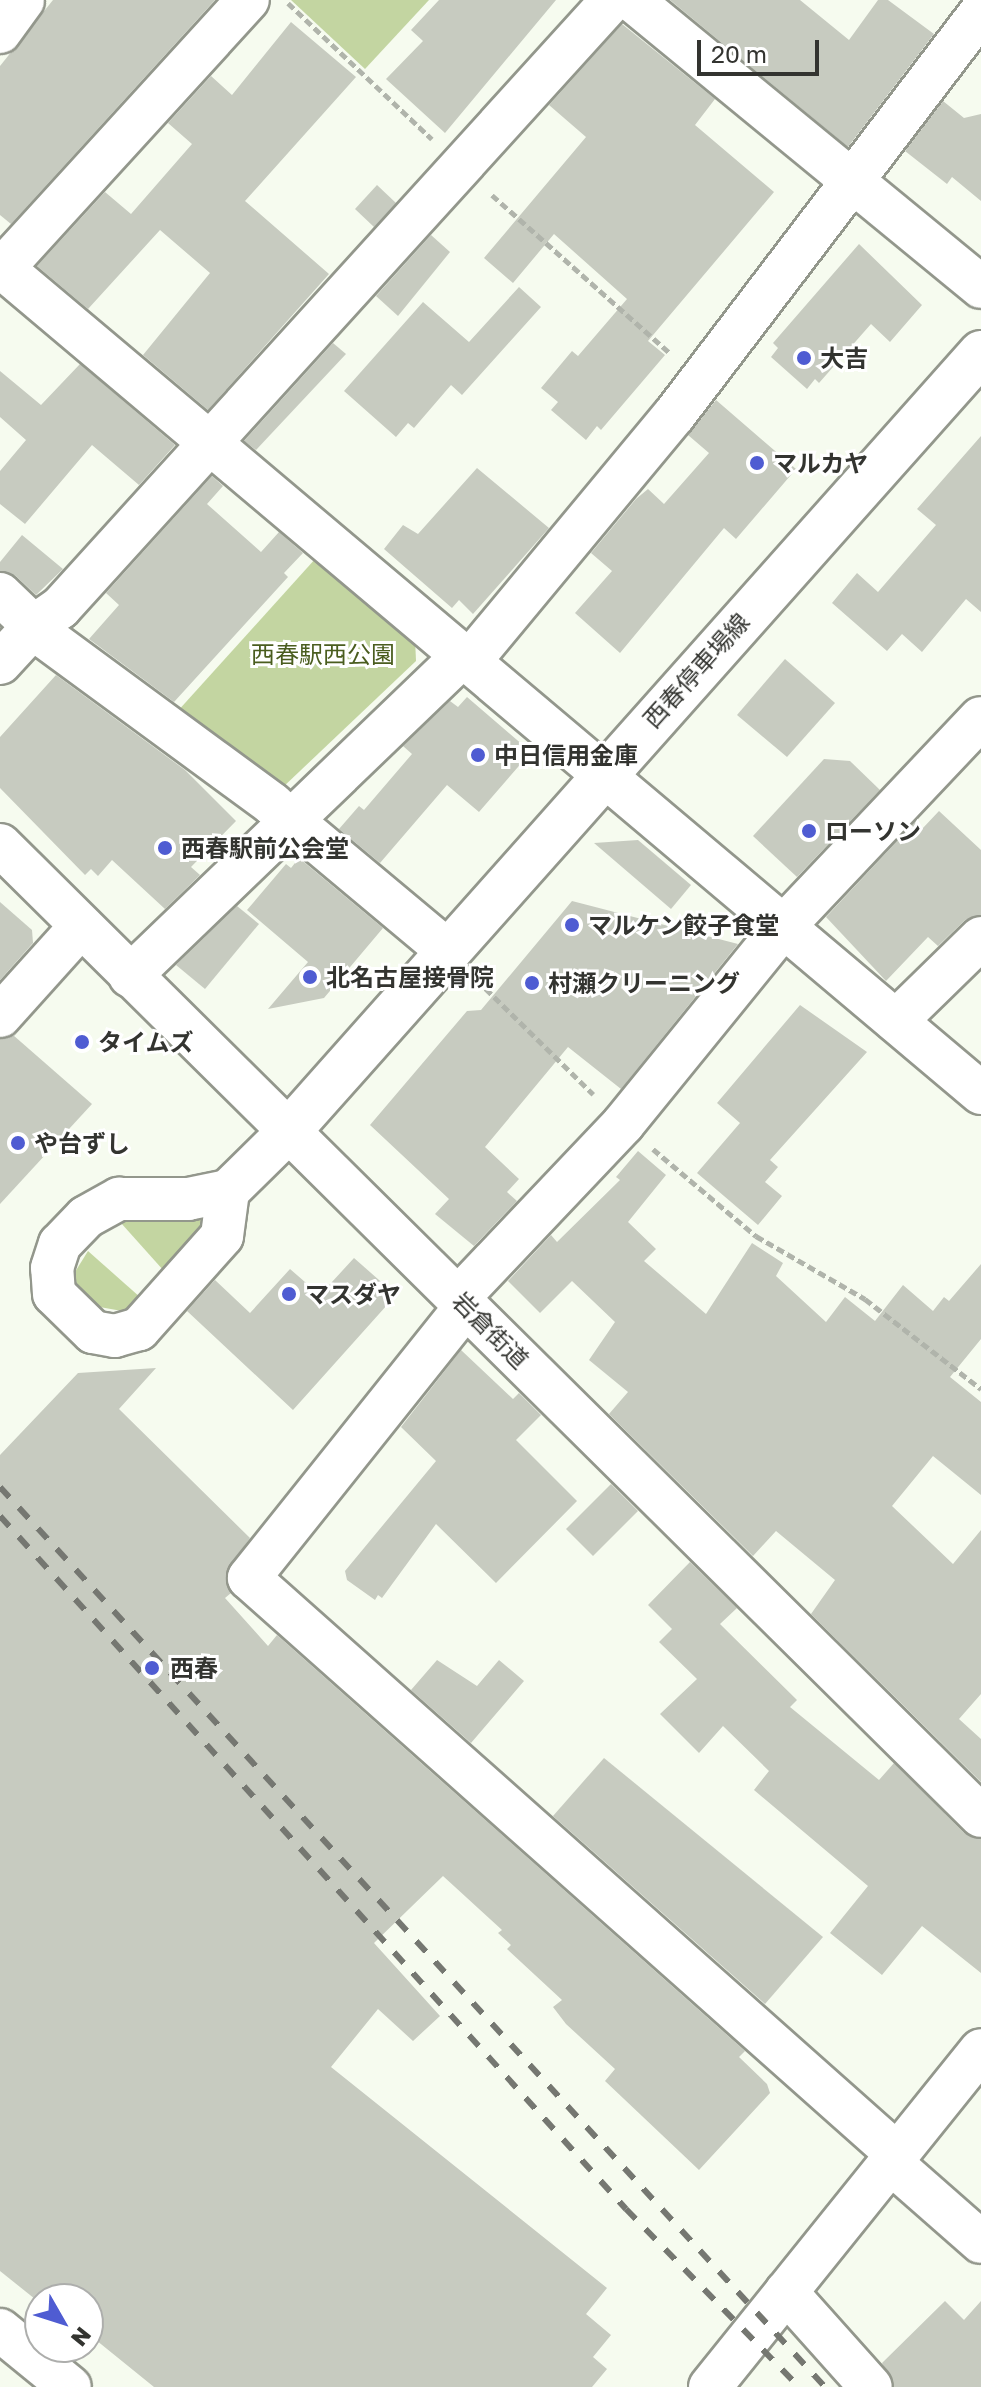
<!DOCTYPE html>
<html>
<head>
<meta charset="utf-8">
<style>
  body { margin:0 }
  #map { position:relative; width:981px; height:2387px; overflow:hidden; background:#f6fbef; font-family:"Golos Text","Noto Sans JP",sans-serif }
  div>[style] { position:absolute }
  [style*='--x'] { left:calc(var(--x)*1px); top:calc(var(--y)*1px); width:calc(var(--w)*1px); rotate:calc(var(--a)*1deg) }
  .green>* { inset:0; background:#c3d5a1 }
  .building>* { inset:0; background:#c7cbc0 }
  .path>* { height:5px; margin-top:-2.5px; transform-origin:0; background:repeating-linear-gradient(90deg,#b0b4ab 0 8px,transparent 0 12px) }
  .roads { filter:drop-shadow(2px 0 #93978c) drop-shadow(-2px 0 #93978c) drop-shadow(0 2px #93978c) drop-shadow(0 -2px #93978c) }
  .street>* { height:42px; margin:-21px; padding:0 21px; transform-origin:21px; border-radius:21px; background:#fff }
  .secondary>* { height:44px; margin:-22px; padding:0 22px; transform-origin:22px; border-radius:22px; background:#fff }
  .rail>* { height:6px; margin-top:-3px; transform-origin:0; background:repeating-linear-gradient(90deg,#757771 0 14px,transparent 0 28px) }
  .dots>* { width:22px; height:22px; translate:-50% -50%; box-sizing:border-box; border:4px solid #fff; border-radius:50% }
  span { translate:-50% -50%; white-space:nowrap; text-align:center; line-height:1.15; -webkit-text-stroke:6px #fff; paint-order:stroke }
  .poi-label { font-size:24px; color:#333430; font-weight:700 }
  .left { translate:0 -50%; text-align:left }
  .park-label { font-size:24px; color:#4a5d1f }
  .street-label { font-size:24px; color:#333430 }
  .north { position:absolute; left:24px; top:2283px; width:80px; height:80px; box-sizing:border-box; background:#fff; border:2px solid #adaeac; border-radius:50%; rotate:129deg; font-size:22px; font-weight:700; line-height:32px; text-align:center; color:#333430 }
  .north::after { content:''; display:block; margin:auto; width:28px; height:36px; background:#4f5cd2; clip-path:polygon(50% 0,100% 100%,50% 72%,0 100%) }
  .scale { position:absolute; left:697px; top:40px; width:122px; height:36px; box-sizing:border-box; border:4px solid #333430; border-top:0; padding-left:10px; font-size:24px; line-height:28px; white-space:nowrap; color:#333430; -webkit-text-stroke:6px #fff; paint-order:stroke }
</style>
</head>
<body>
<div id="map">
  <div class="green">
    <div style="clip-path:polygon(291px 0,429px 0,365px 69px)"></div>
    <div style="clip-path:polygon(316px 558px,415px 638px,416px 661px,281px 789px,176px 713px)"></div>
    <div style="clip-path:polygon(196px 1214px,203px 1219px,201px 1227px,164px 1271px,121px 1223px,126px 1216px)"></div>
    <div style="clip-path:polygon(88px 1251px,141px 1298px,135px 1306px,122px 1311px,94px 1306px,77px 1288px,75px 1272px)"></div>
  </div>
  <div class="building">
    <div style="clip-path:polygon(53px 0,215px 0,11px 224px,0 215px,0 66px)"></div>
    <div style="clip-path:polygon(439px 0,556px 0,445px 133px,386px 79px,423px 41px,411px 30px)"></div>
    <div style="clip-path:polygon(670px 0,800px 0,849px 40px,878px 0,888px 0,934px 34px,848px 147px)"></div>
    <div style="clip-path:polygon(291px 22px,356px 77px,245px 201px,329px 274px,208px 410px,143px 355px,210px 273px,160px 230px,88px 309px,37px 266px,105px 192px,131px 214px,192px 144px,168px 123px,211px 76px,232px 95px)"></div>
    <div style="clip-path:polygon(622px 24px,715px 99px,695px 125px,774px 192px,648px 341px,665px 355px,601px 430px,597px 426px,586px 440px,551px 410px,558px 402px,541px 388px,572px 351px,578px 356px,627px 299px,554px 234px,513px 283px,484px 258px,586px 137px,549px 105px)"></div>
    <div style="clip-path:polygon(943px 101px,964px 118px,981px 114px,981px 201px,952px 177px,947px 184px,905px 151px)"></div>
    <div style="clip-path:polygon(377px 185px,396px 203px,374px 227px,355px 209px)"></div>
    <div style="clip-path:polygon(431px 235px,450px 252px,398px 316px,376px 296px)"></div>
    <div style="clip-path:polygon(859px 244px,922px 305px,890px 342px,871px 324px,819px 383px,815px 379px,807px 389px,771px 357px,778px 348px,773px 343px)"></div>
    <div style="clip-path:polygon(519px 287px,541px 307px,462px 395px,451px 385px,414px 428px,408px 423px,396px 437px,344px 391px,423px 302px,469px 342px)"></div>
    <div style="clip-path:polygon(333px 343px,346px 354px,256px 450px,244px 441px)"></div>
    <div style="clip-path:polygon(80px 364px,175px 445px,139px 485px,92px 445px,25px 524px,0 504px,0 471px,26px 440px,0 417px,0 371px,41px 405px)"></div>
    <div style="clip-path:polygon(716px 400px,796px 469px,736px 539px,724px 528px,620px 653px,575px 613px,612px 571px,591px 553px,636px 499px,648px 489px,664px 504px,709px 453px,688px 435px)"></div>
    <div style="clip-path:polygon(981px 436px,981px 612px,966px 599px,922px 652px,902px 634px,887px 651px,832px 603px,857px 573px,878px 592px,936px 525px,917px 509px)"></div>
    <div style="clip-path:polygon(477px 468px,549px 528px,473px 614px,459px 600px,452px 608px,384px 549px,403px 525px,418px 534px)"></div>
    <div style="clip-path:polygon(212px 476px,223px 486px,207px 504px,261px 552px,279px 532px,303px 553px,284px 573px,288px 577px,174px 702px,89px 639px,119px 605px,106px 593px)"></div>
    <div style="clip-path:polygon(22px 535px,63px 569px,36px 595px,16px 576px,0 571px,0 562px)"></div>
    <div style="clip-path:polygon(785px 659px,835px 703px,787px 757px,737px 715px)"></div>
    <div style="clip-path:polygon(56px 675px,185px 770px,236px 821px,191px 867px,200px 875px,165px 909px,112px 860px,98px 876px,91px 869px,85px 875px,0 788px,0 737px)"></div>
    <div style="clip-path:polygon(467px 697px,531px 752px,479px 812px,447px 785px,380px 863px,339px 829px,359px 806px,364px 810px,412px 754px,403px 746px,450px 701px,458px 707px)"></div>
    <div style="clip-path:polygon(824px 759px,850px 761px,880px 790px,797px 877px,753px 836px)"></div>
    <div style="clip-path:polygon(939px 811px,981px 850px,981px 915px,965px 920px,938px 946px,928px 937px,886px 981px,826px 917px,915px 822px,922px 829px)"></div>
    <div style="clip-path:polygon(638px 840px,691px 885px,671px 909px,594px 843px)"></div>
    <div style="clip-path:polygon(299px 858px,383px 928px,324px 998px,268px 1009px,308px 962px,247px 910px,286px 864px,291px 868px)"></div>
    <div style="clip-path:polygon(572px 901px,738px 944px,621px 1089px,568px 1047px,485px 1147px,519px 1179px,507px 1192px,517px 1201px,474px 1246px,435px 1214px,449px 1199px,370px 1125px,467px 1011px,481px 1010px)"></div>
    <div style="clip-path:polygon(0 902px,32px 930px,33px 943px,0 980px)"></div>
    <div style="clip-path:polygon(237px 906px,259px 924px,205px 989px,176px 965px)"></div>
    <div style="clip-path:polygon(800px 1005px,867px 1052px,770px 1160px,778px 1167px,765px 1182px,782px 1196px,758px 1225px,697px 1173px,740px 1123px,717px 1103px)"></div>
    <div style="clip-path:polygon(13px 1035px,92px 1104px,0 1204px,0 1039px)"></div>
    <div style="clip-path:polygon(638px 1151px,666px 1175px,628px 1222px,656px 1249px,644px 1261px,706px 1314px,752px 1243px,783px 1263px,776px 1276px,826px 1322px,845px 1297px,875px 1321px,903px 1285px,933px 1311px,944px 1297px,949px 1301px,981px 1264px,981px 1339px,950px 1377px,981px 1402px,981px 1495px,933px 1456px,892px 1506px,953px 1564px,981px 1530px,981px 1694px,959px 1719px,981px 1739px,981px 1782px,811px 1614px,835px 1580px,776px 1531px,753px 1556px,609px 1414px,628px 1392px,589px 1360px,615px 1322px,572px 1281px,540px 1313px,508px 1281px,551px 1235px,557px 1242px,620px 1180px,616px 1177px)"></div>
    <div style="clip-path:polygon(354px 1258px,396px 1295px,293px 1410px,187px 1311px,215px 1280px,250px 1313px,290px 1269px,320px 1295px)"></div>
    <div style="clip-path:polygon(461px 1350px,513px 1399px,519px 1393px,541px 1415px,516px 1440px,577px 1501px,496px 1583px,436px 1524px,382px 1598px,378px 1595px,375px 1600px,347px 1580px,345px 1571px,436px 1461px,401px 1427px)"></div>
    <div style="clip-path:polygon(156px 1368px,119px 1409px,250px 1538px,226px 1573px,231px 1593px,225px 1598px,268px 1646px,277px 1635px,745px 2051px,739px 2057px,767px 2084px,770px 2093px,699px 2170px,605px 2081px,615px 2069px,566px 2024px,553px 2007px,562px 2000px,507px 1949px,511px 1945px,498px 1933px,502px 1930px,443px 1876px,374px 1943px,440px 2016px,413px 2041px,378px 2009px,331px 2067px,607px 2288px,586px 2314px,611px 2335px,593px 2357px,607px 2369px,592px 2387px,154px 2387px,91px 2336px,88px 2340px,88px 2299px,40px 2299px,40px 2303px,0 2271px,0 1455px,78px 1373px)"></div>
    <div style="clip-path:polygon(611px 1484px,638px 1511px,593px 1556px,566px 1529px)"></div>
    <div style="clip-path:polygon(690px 1562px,737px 1608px,720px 1624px,797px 1700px,790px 1707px,879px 1780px,894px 1763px,964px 1833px,981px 1839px,981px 1973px,922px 1926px,882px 1975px,830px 1933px,868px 1886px,754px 1790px,769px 1771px,723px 1726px,699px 1753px,660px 1714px,697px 1679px,659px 1642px,672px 1629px,648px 1605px)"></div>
    <div style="clip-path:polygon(437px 1660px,477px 1686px,499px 1660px,524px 1681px,471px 1743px,411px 1690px)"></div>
    <div style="clip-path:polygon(604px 1758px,823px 1937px,765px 2004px,553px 1816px)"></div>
    <div style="clip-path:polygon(945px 2301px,964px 2320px,981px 2301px,981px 2387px,894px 2387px,882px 2363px)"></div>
  </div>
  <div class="path">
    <div style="--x:288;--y:3;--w:198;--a:43.4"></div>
    <div style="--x:492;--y:195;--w:238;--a:41.6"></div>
    <div style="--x:477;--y:980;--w:163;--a:44.5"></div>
    <div style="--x:653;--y:1149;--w:135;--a:40.2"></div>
    <div style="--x:756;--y:1236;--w:126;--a:30"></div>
    <div style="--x:865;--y:1299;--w:147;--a:37.8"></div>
  </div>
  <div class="roads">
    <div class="street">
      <div style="--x:632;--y:0;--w:452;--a:39.4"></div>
      <div style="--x:0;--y:32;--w:39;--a:-54"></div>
      <div style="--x:0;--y:266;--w:1283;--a:40.13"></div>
      <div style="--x:3;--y:268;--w:363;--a:-47.6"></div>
      <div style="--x:0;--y:594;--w:62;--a:43.7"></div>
      <div style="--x:45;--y:637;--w:282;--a:36.3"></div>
      <div style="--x:272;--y:804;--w:229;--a:39.9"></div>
      <div style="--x:469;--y:662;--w:322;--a:-50.3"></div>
      <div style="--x:675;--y:414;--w:505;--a:-52.72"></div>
      <div style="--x:0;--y:663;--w:50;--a:-47.4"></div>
      <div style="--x:34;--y:626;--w:32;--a:-35"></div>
      <div style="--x:60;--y:608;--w:821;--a:-47.76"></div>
      <div style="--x:0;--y:845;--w:1380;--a:44.71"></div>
      <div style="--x:130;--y:976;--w:461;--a:-43.9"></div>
      <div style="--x:0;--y:1016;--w:121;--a:-48"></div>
      <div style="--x:896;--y:1021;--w:119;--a:-44.3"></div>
      <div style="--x:228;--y:1191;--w:45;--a:97.6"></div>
      <div style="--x:222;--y:1236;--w:125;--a:131.7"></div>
      <div style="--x:139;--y:1329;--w:25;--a:164"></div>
      <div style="--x:115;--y:1336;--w:22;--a:-170"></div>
      <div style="--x:93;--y:1332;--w:54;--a:-135.7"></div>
      <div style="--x:54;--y:1294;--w:26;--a:-94"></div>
      <div style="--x:52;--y:1268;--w:25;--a:-72"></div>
      <div style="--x:60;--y:1244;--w:37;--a:-46"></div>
      <div style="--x:86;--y:1217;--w:38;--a:-29"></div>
      <div style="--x:119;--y:1199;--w:69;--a:0"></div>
      <div style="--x:188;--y:1199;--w:41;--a:-11.3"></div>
      <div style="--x:228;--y:1191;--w:83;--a:-44.5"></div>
      <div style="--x:458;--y:1298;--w:240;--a:-46.5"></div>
      <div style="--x:623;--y:1124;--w:255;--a:-50.9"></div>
      <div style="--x:784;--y:926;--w:286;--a:-46.6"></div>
      <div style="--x:466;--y:1306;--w:348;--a:128.6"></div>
      <div style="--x:249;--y:1578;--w:867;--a:41.63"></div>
      <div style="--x:890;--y:2162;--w:121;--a:41.3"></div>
      <div style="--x:786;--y:2292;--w:127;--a:48.2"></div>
      <div style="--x:0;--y:2330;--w:90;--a:39.2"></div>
      <div style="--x:710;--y:2387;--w:432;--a:-51.2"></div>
    </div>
    <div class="secondary">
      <div style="--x:287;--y:1133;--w:1044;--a:-48.34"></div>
    </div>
  </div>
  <div class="rail">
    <div style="--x:0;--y:1487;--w:1221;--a:47.49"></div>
    <div style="--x:0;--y:1516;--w:934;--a:47.91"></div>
    <div style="--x:626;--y:2209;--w:248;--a:45.8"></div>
  </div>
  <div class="dots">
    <div style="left:804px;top:358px;background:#4f5cd2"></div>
    <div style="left:757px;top:463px;background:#4f5cd2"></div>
    <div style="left:478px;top:755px;background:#4f5cd2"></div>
    <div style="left:809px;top:831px;background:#4f5cd2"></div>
    <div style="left:165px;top:848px;background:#4f5cd2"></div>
    <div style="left:572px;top:925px;background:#4f5cd2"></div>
    <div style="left:310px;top:977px;background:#4f5cd2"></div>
    <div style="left:532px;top:983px;background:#4f5cd2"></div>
    <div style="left:82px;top:1042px;background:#4f5cd2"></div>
    <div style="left:18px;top:1143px;background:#4f5cd2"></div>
    <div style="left:289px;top:1294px;background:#4f5cd2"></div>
    <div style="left:152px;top:1668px;background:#4f5cd2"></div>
  </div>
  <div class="poi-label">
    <span class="left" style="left:820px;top:358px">大吉</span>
    <span class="left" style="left:773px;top:463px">マルカヤ</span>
    <span class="left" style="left:494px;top:755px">中日信用金庫</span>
    <span class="left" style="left:825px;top:831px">ローソン</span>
    <span class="left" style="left:181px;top:848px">西春駅前公会堂</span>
    <span class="left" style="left:588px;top:925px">マルケン餃子食堂</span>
    <span class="left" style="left:326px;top:977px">北名古屋接骨院</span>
    <span class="left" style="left:548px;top:983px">村瀬クリーニング</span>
    <span class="left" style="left:98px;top:1042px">タイムズ</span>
    <span class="left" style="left:34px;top:1143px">や台ずし</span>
    <span class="left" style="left:305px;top:1294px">マスダヤ</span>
    <span class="left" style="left:170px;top:1668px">西春</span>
  </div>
  <div class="park-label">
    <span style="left:323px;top:654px">西春駅西公園</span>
  </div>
  <div class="street-label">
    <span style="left:696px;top:670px;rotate:-48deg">西春停車場線</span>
    <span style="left:491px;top:1330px;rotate:45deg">岩倉街道</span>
  </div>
  <div class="north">N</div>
  <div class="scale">20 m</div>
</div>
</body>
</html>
